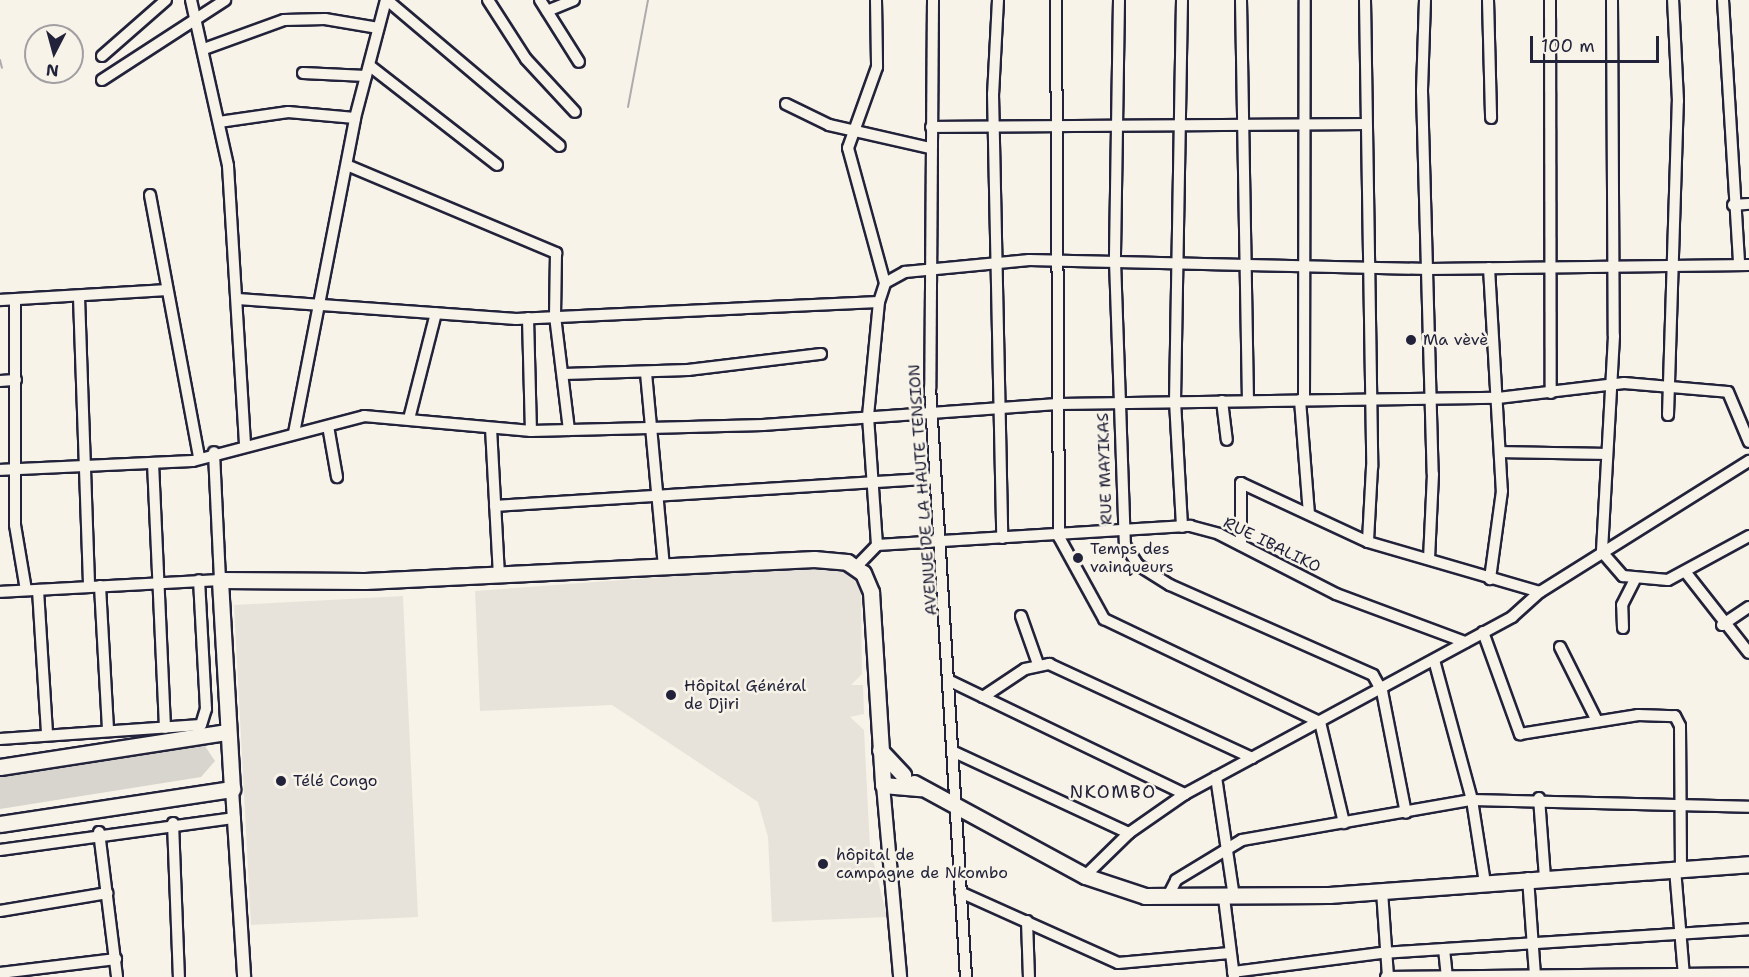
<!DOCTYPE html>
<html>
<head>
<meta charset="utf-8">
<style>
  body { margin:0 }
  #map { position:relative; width:1749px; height:977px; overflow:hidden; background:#f7f3e8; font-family:"Shantell Sans",sans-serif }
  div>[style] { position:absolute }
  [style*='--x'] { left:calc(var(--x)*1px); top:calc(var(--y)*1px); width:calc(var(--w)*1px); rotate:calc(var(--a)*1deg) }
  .built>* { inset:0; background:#e7e3db }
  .green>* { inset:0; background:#d8d5cf }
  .stream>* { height:2px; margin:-1px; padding:0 1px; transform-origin:1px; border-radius:1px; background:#aeabad }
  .roads { filter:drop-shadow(2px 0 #22223b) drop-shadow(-2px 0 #22223b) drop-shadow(0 2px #22223b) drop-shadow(0 -2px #22223b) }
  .minor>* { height:10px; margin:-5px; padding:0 5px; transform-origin:5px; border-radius:5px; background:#f7f3e8 }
  .tertiary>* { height:12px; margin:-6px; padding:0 6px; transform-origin:6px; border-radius:6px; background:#f7f3e8 }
  .primary>* { height:15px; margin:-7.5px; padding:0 7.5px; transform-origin:7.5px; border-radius:7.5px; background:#f7f3e8 }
  .dots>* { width:16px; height:16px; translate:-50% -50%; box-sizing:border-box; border:3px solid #f7f3e8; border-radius:50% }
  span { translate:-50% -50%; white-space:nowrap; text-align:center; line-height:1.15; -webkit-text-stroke:5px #f7f3e8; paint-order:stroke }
  .poi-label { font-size:16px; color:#22223b }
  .left { translate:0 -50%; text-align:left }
  .street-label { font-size:16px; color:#22223b }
  .neighbourhood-label { font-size:18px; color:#22223b; letter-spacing:1.5px }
  .north { position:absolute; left:24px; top:24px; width:60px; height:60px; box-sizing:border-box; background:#f7f3e8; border:2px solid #a29fa3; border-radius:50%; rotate:186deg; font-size:16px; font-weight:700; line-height:24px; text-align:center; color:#22223b }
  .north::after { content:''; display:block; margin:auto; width:21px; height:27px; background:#22223b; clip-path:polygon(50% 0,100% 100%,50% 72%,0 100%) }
  .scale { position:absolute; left:1530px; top:36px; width:129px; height:27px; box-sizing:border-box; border:3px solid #22223b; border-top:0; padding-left:8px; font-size:18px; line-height:21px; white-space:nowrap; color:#22223b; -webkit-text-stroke:4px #f7f3e8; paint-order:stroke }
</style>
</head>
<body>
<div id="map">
  <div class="built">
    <div style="clip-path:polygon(812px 566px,852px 573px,861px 585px,862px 674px,851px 685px,863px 685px,864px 714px,850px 717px,864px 730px,870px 848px,887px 917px,772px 922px,768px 837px,758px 802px,612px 705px,480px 711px,475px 591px)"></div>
    <div style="clip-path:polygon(403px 596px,418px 917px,251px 925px,234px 605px)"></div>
  </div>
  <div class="green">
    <div style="clip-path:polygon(203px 743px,215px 761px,201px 777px,0 809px,0 773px)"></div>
  </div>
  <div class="stream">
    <div style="--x:0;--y:60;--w:8;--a:76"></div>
    <div style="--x:628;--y:107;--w:109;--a:-79.4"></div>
  </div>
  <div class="roads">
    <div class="minor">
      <div style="--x:191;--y:0;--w:170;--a:77.4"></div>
      <div style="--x:228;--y:166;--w:279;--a:86.5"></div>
      <div style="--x:387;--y:0;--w:226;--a:40.2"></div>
      <div style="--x:488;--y:0;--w:70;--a:57.2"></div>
      <div style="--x:526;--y:59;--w:72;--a:47.2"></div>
      <div style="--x:540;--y:0;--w:73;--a:57.8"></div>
      <div style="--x:876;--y:0;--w:67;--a:89.1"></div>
      <div style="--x:877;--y:67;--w:86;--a:109.7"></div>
      <div style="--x:848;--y:148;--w:140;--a:74.7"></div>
      <div style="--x:933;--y:0;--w:387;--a:90.4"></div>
      <div style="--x:930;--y:387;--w:591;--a:86.51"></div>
      <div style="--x:998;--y:0;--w:94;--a:93"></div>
      <div style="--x:993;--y:94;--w:444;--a:88.8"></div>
      <div style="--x:1056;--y:0;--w:537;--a:89.68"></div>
      <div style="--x:1059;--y:537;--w:94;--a:61.2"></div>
      <div style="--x:1104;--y:619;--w:239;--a:25.5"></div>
      <div style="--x:1320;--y:722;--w:104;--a:76.6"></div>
      <div style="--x:1119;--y:0;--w:261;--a:90.9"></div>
      <div style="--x:1115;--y:261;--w:284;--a:88"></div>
      <div style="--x:1125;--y:545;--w:24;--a:57"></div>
      <div style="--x:1138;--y:565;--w:38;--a:32"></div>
      <div style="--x:1170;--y:585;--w:222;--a:23.9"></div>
      <div style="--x:1373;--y:675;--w:18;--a:61"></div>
      <div style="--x:1382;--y:691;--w:124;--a:78.9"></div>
      <div style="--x:1182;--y:0;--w:401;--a:91"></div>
      <div style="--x:1175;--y:401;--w:126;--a:86.8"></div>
      <div style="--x:1241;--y:0;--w:400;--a:89"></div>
      <div style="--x:1365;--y:0;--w:467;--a:89.1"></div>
      <div style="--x:1372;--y:467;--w:75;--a:93.1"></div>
      <div style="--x:1425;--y:0;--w:91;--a:91.9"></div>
      <div style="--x:1422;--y:91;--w:383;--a:88.4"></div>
      <div style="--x:1433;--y:474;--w:85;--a:92.7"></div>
      <div style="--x:1488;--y:0;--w:118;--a:88.5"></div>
      <div style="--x:1550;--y:0;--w:393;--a:89.9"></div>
      <div style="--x:1612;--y:0;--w:336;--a:89.7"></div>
      <div style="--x:1614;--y:336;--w:216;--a:93.2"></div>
      <div style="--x:1602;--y:552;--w:32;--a:49"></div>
      <div style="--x:1623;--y:576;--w:45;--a:5.1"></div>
      <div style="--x:1668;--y:580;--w:92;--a:-28.5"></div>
      <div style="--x:1723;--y:0;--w:265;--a:86.5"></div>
      <div style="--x:547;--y:11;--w:29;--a:-22"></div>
      <div style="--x:204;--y:49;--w:85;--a:-19.9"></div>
      <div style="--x:284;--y:20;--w:41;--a:-1.4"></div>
      <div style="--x:325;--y:19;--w:54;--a:9.6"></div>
      <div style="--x:102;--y:56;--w:85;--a:-41.2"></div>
      <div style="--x:370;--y:66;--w:161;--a:37.9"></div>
      <div style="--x:303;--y:73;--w:63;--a:2.7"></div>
      <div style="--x:102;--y:80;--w:147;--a:-33"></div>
      <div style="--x:786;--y:104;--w:48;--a:26"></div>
      <div style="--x:829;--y:125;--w:104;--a:12.8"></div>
      <div style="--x:219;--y:122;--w:70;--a:-8.2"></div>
      <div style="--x:288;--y:112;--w:67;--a:5.1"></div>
      <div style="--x:931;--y:127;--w:434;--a:-0.4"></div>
      <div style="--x:349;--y:166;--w:225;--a:22.8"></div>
      <div style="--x:556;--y:253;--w:63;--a:90.9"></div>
      <div style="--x:555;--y:316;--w:115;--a:83"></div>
      <div style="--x:150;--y:195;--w:268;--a:79.4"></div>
      <div style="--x:1733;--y:205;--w:16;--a:-4"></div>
      <div style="--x:1489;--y:268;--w:223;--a:86.7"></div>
      <div style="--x:1502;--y:491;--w:89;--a:97.8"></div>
      <div style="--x:79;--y:297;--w:289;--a:88"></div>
      <div style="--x:238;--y:299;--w:279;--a:4.1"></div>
      <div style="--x:516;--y:319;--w:363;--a:-2.7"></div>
      <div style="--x:0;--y:300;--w:167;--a:-3.4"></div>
      <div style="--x:15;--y:300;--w:225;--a:90"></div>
      <div style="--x:15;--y:525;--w:66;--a:80.4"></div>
      <div style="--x:528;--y:318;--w:113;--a:88.5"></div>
      <div style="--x:646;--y:373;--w:195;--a:84.7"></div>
      <div style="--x:564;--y:374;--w:124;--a:-1.8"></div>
      <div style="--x:688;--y:370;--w:134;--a:-6.9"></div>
      <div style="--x:0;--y:381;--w:16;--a:-4"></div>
      <div style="--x:1300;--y:400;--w:114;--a:85.5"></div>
      <div style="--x:1304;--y:400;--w:400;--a:-89.9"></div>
      <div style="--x:1222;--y:401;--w:39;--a:83"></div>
      <div style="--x:1668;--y:415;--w:314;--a:-88.2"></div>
      <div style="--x:1678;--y:101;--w:101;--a:-92.8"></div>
      <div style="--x:409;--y:419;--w:109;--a:-75.7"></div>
      <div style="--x:328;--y:426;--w:52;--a:80"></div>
      <div style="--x:491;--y:428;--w:147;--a:86.9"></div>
      <div style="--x:294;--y:433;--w:321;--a:-79"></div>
      <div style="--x:355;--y:118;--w:122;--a:-75.3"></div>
      <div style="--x:1501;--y:452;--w:104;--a:1.1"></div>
      <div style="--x:153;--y:463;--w:265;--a:87.4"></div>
      <div style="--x:0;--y:470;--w:193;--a:-2.7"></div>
      <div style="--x:193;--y:461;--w:177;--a:-14.7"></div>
      <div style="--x:364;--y:416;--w:168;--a:5.1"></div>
      <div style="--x:531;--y:431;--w:233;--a:-1.5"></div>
      <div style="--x:764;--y:425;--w:296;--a:-4.1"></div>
      <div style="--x:1059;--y:404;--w:439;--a:-0.8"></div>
      <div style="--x:1498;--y:398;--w:127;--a:-6.8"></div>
      <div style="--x:1624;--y:383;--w:104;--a:4.9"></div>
      <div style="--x:1728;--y:392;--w:54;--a:67.2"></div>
      <div style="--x:495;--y:506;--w:441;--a:-3.6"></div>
      <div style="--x:877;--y:545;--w:314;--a:-3.5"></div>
      <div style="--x:1190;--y:526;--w:30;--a:15"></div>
      <div style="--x:1219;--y:534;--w:131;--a:27.1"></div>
      <div style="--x:1336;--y:594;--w:138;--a:20.4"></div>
      <div style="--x:1241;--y:545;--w:62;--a:-90"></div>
      <div style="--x:1241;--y:483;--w:140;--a:24.9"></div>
      <div style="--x:1368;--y:542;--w:179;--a:16.2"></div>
      <div style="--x:856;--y:567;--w:30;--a:-46"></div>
      <div style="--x:877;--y:545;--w:129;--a:-94"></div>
      <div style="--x:868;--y:416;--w:115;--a:-84.5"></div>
      <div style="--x:879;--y:302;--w:20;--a:-72"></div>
      <div style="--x:885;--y:283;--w:23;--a:-29"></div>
      <div style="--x:905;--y:272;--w:125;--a:-5.5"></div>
      <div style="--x:1029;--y:260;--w:400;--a:1.3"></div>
      <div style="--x:1429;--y:269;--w:320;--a:-0.7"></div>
      <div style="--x:1687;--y:574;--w:100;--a:51.9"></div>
      <div style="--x:100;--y:586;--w:143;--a:86.8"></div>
      <div style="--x:38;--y:590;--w:142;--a:86.4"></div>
      <div style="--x:0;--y:592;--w:220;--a:-3.1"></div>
      <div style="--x:220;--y:580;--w:128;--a:-92.7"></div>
      <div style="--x:1021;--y:616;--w:51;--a:70.5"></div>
      <div style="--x:1722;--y:625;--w:32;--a:-34"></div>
      <div style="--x:1623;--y:628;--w:23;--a:-92"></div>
      <div style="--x:1622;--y:605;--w:28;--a:-63"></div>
      <div style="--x:1483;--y:632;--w:109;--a:70.1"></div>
      <div style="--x:1520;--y:734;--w:120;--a:-9.1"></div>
      <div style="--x:1638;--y:715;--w:37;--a:2"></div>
      <div style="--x:1675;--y:716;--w:11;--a:63"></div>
      <div style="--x:1680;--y:726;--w:143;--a:89.6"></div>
      <div style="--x:1560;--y:647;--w:83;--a:63.4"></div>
      <div style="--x:1434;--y:660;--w:145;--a:74.8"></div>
      <div style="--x:1472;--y:800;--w:84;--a:81.1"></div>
      <div style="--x:950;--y:681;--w:261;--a:25.7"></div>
      <div style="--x:983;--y:697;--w:50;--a:-33.7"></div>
      <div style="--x:1025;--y:669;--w:25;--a:-12"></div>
      <div style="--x:1049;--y:664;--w:224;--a:24.8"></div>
      <div style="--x:0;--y:739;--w:201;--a:-4"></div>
      <div style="--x:201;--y:725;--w:17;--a:-73"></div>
      <div style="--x:206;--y:709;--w:129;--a:-93.1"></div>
      <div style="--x:952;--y:751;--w:195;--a:24.9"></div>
      <div style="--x:1216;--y:777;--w:122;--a:81.5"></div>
      <div style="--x:1539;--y:798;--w:79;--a:85.7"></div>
      <div style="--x:173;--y:823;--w:154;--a:87.8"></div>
      <div style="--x:99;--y:832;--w:146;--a:82.9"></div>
      <div style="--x:0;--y:850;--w:237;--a:-7.8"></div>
      <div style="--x:1675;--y:869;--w:108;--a:85.2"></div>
      <div style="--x:1085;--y:876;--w:62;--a:-44.3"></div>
      <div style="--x:1129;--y:833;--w:68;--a:-34.9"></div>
      <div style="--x:1185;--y:794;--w:372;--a:-28.4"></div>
      <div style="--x:1512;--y:617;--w:38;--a:-42"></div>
      <div style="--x:1540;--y:592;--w:247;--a:-32.1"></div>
      <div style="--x:1528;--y:878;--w:98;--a:85.9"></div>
      <div style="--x:1382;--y:891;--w:86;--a:86"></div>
      <div style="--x:960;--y:892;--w:173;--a:24.2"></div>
      <div style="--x:1118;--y:963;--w:112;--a:-5.1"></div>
      <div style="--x:1167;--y:898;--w:20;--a:-63"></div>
      <div style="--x:1176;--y:880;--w:77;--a:-31.2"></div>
      <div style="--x:1242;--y:840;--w:233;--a:-9.9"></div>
      <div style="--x:1472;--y:800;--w:277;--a:1.4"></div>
      <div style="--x:1224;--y:898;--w:80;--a:82.8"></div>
      <div style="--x:0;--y:911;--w:109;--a:-9.5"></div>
      <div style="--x:1027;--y:921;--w:56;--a:88"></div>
      <div style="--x:1444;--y:949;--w:28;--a:84"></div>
      <div style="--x:1233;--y:972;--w:150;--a:-7.3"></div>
      <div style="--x:1382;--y:953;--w:368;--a:-3.7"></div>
      <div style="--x:0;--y:973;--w:117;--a:-6.9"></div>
      <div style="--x:1386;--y:977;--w:363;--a:-0.6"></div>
    </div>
    <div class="tertiary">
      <div style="--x:883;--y:785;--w:193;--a:84.9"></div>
      <div style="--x:232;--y:789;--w:188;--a:86.3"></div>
    </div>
    <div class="primary">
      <div style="--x:880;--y:750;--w:34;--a:47"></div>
      <div style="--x:0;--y:767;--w:230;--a:-8.8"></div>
      <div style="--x:914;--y:783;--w:195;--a:28.5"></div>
      <div style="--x:1085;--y:876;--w:63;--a:18.4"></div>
      <div style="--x:1145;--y:896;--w:184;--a:-0.3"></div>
      <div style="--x:1329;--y:895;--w:421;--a:-4.2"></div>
      <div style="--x:0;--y:824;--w:235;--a:-8.6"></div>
      <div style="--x:232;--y:789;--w:209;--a:-93.3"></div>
      <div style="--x:220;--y:580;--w:145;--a:0.4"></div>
      <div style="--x:365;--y:581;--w:450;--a:-2.8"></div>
      <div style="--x:814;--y:559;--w:33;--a:5"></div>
      <div style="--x:847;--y:562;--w:19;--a:35"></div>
      <div style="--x:863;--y:573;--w:21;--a:67"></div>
      <div style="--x:871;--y:592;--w:193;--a:86.4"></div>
      <div style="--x:883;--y:785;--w:38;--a:5"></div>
    </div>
  </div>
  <div class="dots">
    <div style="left:1411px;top:340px;background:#22223b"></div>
    <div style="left:1078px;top:558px;background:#22223b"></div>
    <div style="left:671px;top:695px;background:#22223b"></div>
    <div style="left:281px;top:781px;background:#22223b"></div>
    <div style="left:823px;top:864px;background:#22223b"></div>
  </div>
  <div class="poi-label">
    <span class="left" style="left:1423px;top:340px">Ma vèvè</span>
    <span class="left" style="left:1090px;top:558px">Temps des<br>vainqueurs</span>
    <span class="left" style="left:684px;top:695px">Hôpital Général<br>de Djiri</span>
    <span class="left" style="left:293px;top:781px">Télé Congo</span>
    <span class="left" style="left:836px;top:864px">hôpital de<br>campagne de Nkombo</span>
  </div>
  <div class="street-label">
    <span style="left:1105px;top:469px;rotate:-92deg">RUE MAYIKAS</span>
    <span style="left:923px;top:490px;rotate:-94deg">AVENUE DE LA HAUTE TENSION</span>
    <span style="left:1272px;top:545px;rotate:26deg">RUE IBALIKO</span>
  </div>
  <div class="neighbourhood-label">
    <span style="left:1113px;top:792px">NKOMBO</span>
  </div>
  <div class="north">N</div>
  <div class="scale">100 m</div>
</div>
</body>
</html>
